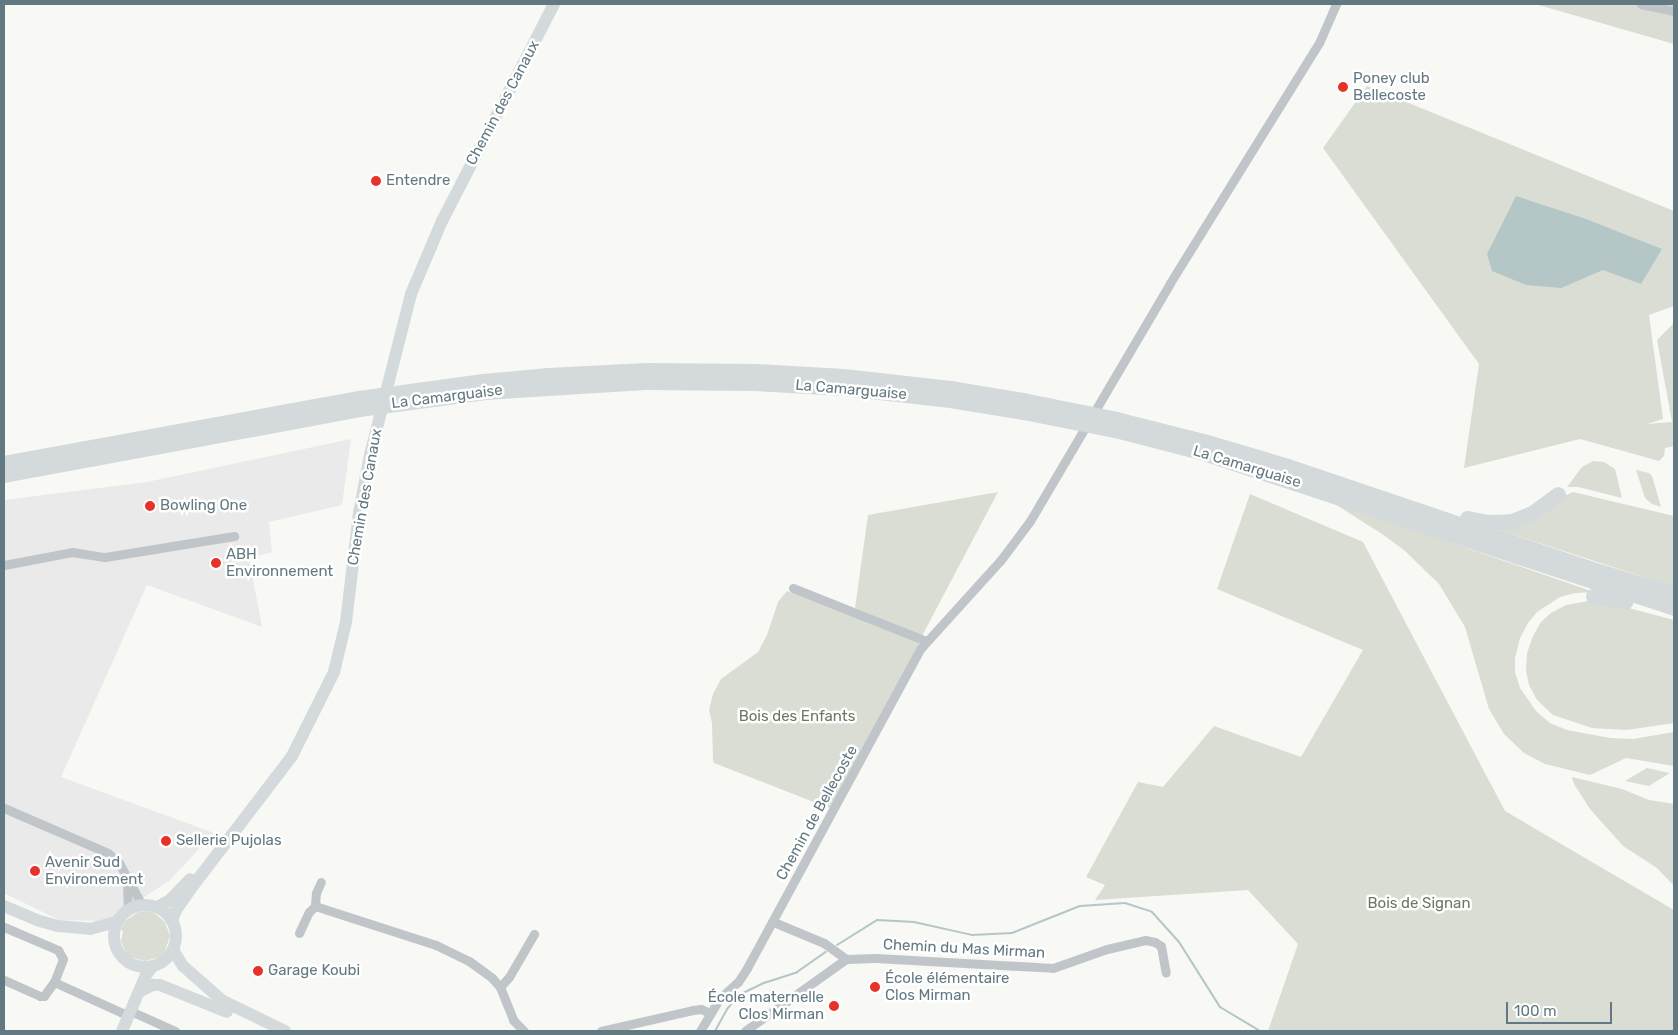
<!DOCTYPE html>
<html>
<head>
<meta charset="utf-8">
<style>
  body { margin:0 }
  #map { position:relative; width:1678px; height:1035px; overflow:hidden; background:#f8f8f5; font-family:Rubik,sans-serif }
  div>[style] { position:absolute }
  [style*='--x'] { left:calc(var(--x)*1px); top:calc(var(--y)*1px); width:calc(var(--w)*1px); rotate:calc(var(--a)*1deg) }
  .built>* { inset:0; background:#e9eae9 }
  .green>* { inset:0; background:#d9ddd4 }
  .water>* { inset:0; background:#b5c6c7 }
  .stream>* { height:2px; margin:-1px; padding:0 1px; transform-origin:1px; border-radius:1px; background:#b5c6c7 }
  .street>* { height:9px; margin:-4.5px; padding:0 4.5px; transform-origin:4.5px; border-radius:4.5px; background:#bfc5c8 }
  .secondary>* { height:12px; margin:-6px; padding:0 6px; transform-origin:6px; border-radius:6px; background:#d4d9dc }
  .secondary>.ring { margin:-6px; padding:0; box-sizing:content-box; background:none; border:12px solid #d4d9dc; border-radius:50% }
  .highway>* { height:15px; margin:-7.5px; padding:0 7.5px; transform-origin:7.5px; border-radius:7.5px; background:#d4d9dc }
  .dots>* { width:14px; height:14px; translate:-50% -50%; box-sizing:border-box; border:2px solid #fff; border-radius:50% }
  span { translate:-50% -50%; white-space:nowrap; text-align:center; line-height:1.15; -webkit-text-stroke:5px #fff; paint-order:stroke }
  .poi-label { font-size:15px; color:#637981 }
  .left { translate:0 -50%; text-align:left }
  .right { translate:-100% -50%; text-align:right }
  .street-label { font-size:15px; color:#637981 }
  .park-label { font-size:15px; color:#6a7962 }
  .frame { position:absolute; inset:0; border:5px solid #637981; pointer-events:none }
  .scale { position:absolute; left:1506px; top:1002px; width:106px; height:22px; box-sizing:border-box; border:2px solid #637981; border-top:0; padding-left:6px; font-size:15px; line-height:18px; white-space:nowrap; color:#637981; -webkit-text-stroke:4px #fff; paint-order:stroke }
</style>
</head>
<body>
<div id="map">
  <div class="built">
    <div style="clip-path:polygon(351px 439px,342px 505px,269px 522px,272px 552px,249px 558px,262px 627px,147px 585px,61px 777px,214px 833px,169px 881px,107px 921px,59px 920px,4px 893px,4px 500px,147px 482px)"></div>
  </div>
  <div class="green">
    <div style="clip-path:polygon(1535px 4px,1674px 4px,1674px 44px)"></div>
    <div style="clip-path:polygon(1367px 86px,1674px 211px,1674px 306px,1649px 315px,1663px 419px,1647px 424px,1672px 422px,1657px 340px,1674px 323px,1674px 446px,1665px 448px,1664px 456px,1659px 461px,1580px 439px,1464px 468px,1479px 364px,1323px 148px)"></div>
    <div style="clip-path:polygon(1593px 461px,1604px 462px,1615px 469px,1622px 498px,1578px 487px,1567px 487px,1582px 467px)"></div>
    <div style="clip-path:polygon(1636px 470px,1649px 473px,1652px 476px,1661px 507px,1652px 504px,1645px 498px)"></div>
    <div style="clip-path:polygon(998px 492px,922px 636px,855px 608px,868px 515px)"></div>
    <div style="clip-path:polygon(1573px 492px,1674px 516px,1674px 587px,1493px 528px)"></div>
    <div style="clip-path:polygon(1250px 494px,1363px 542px,1505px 811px,1674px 910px,1674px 1031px,1268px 1031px,1298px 944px,1248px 890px,1095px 900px,1105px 885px,1086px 877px,1138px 782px,1163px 787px,1214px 726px,1301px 757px,1363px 650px,1217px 589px)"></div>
    <div style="clip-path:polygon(1330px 501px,1594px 592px,1575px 593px,1560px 597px,1537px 612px,1528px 623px,1520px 638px,1515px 658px,1515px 672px,1520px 688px,1536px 711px,1550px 723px,1567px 730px,1610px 738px,1633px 739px,1674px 732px,1674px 766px,1626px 758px,1590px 775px,1545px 764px,1524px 753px,1504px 734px,1489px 709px,1465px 627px,1439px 584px,1404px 550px,1382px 534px)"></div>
    <div style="clip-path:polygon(787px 591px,921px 640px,834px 805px,829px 808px,714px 763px,713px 760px,712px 723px,709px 710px,713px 694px,721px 679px,758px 652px,767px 635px,778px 602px)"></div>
    <div style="clip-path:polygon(1588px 601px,1610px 603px,1674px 620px,1674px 723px,1627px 730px,1592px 728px,1553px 715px,1537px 700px,1529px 685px,1526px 671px,1527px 653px,1533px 636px,1541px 622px,1551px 613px,1566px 605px)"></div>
    <div style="clip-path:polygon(1647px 768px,1670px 773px,1649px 786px,1625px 781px)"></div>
    <div style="clip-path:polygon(1572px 777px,1622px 789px,1649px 800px,1674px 804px,1674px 886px,1657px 868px,1623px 846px,1590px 809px,1574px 784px)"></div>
    <div style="clip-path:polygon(145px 911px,153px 912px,165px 922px,170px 936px,165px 951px,160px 957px,145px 961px,130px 957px,125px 951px,121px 941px,123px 932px,121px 929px,125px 921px,138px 912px)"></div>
  </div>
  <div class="water">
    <div style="clip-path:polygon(1516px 196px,1586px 219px,1662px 249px,1641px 284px,1603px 270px,1561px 288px,1526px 285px,1492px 271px,1487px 254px)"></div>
  </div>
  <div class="stream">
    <div style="--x:837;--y:945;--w:47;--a:-32"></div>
    <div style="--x:877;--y:920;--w:37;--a:3"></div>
    <div style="--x:914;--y:922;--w:59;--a:12.6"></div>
    <div style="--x:972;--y:935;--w:40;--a:-2.9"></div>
    <div style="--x:1012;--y:933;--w:73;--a:-21.7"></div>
    <div style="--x:1080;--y:906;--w:45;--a:-3.8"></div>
    <div style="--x:1125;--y:903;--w:28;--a:18"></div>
    <div style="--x:1152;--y:912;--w:40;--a:48"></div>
    <div style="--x:1179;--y:942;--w:77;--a:57.8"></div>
    <div style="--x:1220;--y:1007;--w:47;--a:31"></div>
    <div style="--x:715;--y:1031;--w:25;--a:-61"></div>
    <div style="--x:727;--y:1009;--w:18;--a:-49"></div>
    <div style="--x:739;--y:995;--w:28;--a:-26"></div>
    <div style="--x:764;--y:983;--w:35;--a:-18"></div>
    <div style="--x:797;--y:972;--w:35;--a:-35"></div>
  </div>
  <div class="street">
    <div style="--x:1641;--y:4;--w:34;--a:12"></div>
    <div style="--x:4;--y:565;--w:69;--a:-10.8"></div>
    <div style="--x:72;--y:552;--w:33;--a:9"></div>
    <div style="--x:105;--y:557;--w:131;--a:-9.2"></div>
    <div style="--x:793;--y:588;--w:143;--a:21.7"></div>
    <div style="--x:4;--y:808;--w:113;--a:23.4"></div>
    <div style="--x:108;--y:853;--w:15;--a:42"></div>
    <div style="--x:119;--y:863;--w:48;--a:61.3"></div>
    <div style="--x:127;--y:883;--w:27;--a:88"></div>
    <div style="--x:315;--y:906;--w:13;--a:-86"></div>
    <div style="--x:316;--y:893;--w:12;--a:-66"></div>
    <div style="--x:772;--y:923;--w:4;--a:0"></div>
    <div style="--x:776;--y:923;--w:52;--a:22.6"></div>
    <div style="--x:824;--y:943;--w:27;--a:36"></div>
    <div style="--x:846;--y:959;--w:30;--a:-2"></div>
    <div style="--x:876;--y:958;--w:177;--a:3.2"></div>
    <div style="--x:1053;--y:968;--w:57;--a:-19.4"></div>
    <div style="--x:1107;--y:949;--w:39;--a:-13"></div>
    <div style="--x:1145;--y:940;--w:10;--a:11"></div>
    <div style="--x:1155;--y:942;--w:7;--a:34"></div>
    <div style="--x:1161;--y:946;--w:27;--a:80"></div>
    <div style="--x:4;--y:927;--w:59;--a:23.1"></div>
    <div style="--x:58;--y:950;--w:10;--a:61"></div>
    <div style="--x:63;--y:959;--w:25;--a:111"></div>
    <div style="--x:54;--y:982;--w:17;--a:126"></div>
    <div style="--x:44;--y:996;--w:4;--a:180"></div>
    <div style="--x:40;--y:996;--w:39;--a:-156"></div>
    <div style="--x:299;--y:933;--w:23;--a:-65"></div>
    <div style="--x:309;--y:912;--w:8;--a:-45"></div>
    <div style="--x:315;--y:906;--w:127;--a:17.9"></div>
    <div style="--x:436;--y:945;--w:37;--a:26"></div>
    <div style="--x:469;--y:961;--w:29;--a:36"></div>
    <div style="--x:492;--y:978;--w:12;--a:48"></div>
    <div style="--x:500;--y:987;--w:35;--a:68"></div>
    <div style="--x:513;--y:1020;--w:16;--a:45"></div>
    <div style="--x:54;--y:982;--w:78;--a:24.3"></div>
    <div style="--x:125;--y:1014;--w:10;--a:-6"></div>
    <div style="--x:135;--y:1013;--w:44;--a:24.2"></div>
    <div style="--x:500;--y:987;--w:13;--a:-48"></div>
    <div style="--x:509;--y:977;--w:50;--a:-59.8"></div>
    <div style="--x:601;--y:1031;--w:94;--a:-12.9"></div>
    <div style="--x:693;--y:1010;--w:8;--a:-7"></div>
    <div style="--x:701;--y:1009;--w:10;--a:24"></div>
    <div style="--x:700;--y:1031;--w:39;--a:-59"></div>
    <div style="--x:720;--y:998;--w:24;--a:-42"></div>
    <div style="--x:738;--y:982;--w:17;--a:-57"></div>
    <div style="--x:747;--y:968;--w:364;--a:-61.5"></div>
    <div style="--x:921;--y:648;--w:118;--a:-47.8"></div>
    <div style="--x:1000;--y:561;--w:50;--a:-53.1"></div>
    <div style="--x:1030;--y:521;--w:276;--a:-59.5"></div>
    <div style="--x:1170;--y:283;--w:282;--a:-58.2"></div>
    <div style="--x:1319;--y:43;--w:43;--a:-66.4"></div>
    <div style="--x:745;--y:1031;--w:124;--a:-35.5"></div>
  </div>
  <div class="secondary">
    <div class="ring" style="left:114px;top:905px;width:50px;height:50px"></div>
    <div style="--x:4;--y:906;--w:39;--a:23"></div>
    <div style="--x:40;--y:921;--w:19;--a:16"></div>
    <div style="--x:58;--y:926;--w:32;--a:5"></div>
    <div style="--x:90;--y:929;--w:28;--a:-15"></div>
    <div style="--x:157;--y:907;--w:15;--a:-28"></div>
    <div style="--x:170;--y:900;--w:29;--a:-46"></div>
    <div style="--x:172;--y:921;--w:12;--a:-70"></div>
    <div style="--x:176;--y:910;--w:28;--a:-55"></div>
    <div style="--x:192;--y:887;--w:165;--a:-52.6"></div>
    <div style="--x:292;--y:756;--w:94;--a:-63.4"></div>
    <div style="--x:334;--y:672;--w:51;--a:-76.5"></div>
    <div style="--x:346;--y:622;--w:110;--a:-83.2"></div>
    <div style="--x:359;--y:513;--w:59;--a:-79.3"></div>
    <div style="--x:370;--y:455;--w:166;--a:-75.7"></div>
    <div style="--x:411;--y:294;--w:79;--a:-67"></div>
    <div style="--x:442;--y:221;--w:244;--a:-62.7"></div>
    <div style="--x:173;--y:950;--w:19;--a:58"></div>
    <div style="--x:183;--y:966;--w:53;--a:41.2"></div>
    <div style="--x:223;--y:1001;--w:69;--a:25.8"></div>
    <div style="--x:139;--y:992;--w:16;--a:-27"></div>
    <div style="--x:153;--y:985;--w:7;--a:0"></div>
    <div style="--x:160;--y:985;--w:72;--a:21.9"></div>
    <div style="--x:122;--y:1031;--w:61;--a:-66.8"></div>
    <div style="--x:146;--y:975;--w:11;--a:-52"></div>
  </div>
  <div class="highway">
    <div style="--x:4;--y:463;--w:361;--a:-10.4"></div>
    <div style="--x:359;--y:398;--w:125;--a:-7.8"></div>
    <div style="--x:483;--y:381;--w:65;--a:-5.3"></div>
    <div style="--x:548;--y:375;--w:98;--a:-2.9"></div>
    <div style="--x:646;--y:370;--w:110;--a:0.5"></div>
    <div style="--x:756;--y:371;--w:87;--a:3.3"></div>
    <div style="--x:843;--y:376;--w:108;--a:6.4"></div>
    <div style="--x:950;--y:388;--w:74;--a:9.3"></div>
    <div style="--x:1023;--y:400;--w:95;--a:11.5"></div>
    <div style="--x:1116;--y:419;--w:94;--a:14.2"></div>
    <div style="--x:1207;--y:442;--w:84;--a:16.5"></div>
    <div style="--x:1288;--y:466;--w:318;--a:18.7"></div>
    <div style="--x:1589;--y:568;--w:89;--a:17"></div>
    <div style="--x:4;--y:475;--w:361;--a:-10.5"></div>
    <div style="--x:359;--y:409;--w:127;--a:-7.7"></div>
    <div style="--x:485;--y:392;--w:160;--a:-3.6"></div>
    <div style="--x:645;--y:382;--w:110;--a:0.5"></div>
    <div style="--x:755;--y:383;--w:89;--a:3.2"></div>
    <div style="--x:844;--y:388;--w:107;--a:6.5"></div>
    <div style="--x:950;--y:400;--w:74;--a:9.3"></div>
    <div style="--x:1023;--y:412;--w:94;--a:11.1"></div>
    <div style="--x:1115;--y:430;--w:88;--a:14.5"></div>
    <div style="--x:1200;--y:452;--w:499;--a:18.2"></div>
    <div style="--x:1467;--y:518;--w:20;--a:11"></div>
    <div style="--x:1487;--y:522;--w:25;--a:-2"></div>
    <div style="--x:1512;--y:521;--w:22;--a:-22"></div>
    <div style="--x:1532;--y:513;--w:32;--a:-36"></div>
    <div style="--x:1593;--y:596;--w:33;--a:9"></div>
  </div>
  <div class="dots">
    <div style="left:1343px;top:87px;background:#e63228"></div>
    <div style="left:376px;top:181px;background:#e63228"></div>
    <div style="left:150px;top:506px;background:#e63228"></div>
    <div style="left:216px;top:563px;background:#e63228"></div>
    <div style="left:166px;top:841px;background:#e63228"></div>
    <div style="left:35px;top:871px;background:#e63228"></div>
    <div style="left:258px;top:971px;background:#e63228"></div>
    <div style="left:875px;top:987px;background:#e63228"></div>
    <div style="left:834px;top:1006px;background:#e63228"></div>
  </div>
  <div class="poi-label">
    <span class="left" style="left:1353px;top:87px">Poney club<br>Bellecoste</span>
    <span class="left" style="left:386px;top:181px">Entendre</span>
    <span class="left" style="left:160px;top:506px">Bowling One</span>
    <span class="left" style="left:226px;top:563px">ABH<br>Environnement</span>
    <span class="left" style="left:176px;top:841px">Sellerie Pujolas</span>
    <span class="left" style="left:45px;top:871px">Avenir Sud<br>Environement</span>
    <span class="left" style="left:268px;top:971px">Garage Koubi</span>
    <span class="left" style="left:885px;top:987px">École élémentaire<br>Clos Mirman</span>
    <span class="right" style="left:824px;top:1006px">École maternelle<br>Clos Mirman</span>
  </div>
  <div class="street-label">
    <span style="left:503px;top:103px;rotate:-62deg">Chemin des Canaux</span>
    <span style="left:851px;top:390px;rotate:5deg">La Camarguaise</span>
    <span style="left:447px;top:397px;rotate:-7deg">La Camarguaise</span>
    <span style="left:1247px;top:467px;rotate:17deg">La Camarguaise</span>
    <span style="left:365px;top:497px;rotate:-80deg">Chemin des Canaux</span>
    <span style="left:817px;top:813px;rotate:-61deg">Chemin de Bellecoste</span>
    <span style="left:964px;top:949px;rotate:3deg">Chemin du Mas Mirman</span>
  </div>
  <div class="park-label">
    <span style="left:797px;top:717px">Bois des Enfants</span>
    <span style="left:1419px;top:904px">Bois de Signan</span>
  </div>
  <div class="frame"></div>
  <div class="scale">100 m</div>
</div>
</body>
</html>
